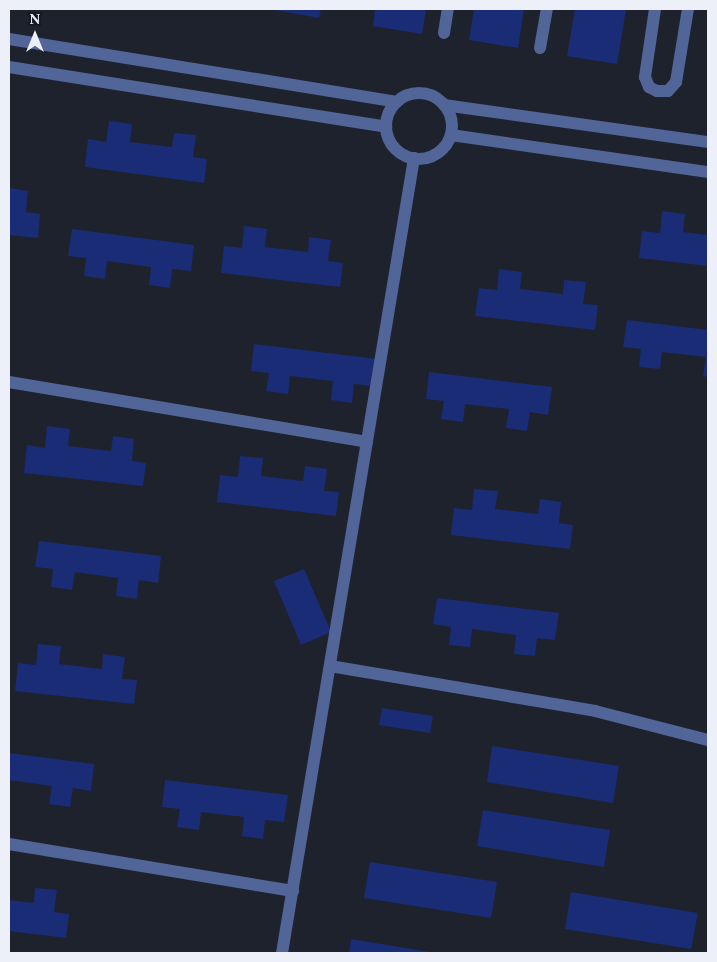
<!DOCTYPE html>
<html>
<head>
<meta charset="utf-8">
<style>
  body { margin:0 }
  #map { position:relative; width:717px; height:962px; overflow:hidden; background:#1e222d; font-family:Spectral,serif }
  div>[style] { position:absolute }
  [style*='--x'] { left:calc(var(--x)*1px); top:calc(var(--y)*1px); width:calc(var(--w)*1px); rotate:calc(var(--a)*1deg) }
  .building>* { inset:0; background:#1a2c76 }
  .minor>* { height:12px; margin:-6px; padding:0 6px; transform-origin:6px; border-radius:6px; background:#526598 }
  .minor>.ring { margin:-6px; padding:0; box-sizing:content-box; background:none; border:12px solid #526598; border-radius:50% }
  span { translate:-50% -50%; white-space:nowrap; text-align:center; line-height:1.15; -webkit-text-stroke:5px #151923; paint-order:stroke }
  .frame { position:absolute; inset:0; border:10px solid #edf0f8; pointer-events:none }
  .north { position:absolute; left:10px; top:10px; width:50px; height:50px; -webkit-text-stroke:4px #151923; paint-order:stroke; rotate:0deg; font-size:14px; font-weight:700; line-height:20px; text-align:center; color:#edf0f8 }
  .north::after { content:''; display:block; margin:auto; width:18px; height:22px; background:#edf0f8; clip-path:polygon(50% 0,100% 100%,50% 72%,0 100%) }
</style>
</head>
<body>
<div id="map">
  <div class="building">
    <div style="clip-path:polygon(270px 9px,321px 9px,319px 18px)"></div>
    <div style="clip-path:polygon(375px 9px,426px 9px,422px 34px,373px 26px)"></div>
    <div style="clip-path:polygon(474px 9px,524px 9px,518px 48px,469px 40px)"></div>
    <div style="clip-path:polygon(575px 9px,626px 9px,617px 64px,567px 56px)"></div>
    <div style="clip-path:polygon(109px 121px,132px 124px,130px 142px,172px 147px,174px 133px,196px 135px,193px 157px,207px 159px,204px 183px,85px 167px,88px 139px,106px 142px)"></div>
    <div style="clip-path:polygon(9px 188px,28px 191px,26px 212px,40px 214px,38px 238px,9px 235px)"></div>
    <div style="clip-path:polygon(662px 211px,685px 214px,683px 232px,708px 235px,708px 266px,639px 258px,642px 231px,660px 233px)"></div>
    <div style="clip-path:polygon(244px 226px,267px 229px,265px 247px,308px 252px,309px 237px,331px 240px,328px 261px,343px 263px,340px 287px,221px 273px,224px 246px,242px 248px)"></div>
    <div style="clip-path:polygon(72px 229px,194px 245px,191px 271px,172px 269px,170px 288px,149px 285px,151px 267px,107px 261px,105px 279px,84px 276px,86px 258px,68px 256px)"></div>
    <div style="clip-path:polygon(499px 269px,522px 272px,520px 289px,563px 294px,564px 280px,586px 282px,583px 304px,598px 305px,595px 330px,475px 316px,479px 288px,497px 290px)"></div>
    <div style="clip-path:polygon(627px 320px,708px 330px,708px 377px,703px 376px,706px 357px,662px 352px,660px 369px,639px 367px,641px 349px,623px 347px)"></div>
    <div style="clip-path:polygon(254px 344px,377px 359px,373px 386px,354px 384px,352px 403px,331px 400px,333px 381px,290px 376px,288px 394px,266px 391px,269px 373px,251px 371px)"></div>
    <div style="clip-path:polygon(429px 372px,552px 387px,548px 415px,530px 412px,527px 431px,506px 428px,509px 409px,465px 404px,463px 422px,441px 419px,444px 401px,426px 399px)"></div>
    <div style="clip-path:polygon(47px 426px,70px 429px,68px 446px,111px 451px,113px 436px,134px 439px,132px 461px,146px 463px,143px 486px,24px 473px,27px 445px,45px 448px)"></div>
    <div style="clip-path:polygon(240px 456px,263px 458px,261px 476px,303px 481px,305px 466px,327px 469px,324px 491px,339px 492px,336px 516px,217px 502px,220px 475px,238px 477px)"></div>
    <div style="clip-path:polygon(474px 489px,498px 491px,495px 509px,538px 514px,540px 499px,561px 502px,559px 523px,573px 525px,570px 549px,451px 535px,454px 508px,472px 510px)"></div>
    <div style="clip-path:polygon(39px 541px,161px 556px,158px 583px,139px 580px,137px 599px,116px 596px,118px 578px,75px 572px,72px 590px,51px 587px,53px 569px,35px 567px)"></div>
    <div style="clip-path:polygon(304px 569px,331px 632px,301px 645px,274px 581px)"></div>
    <div style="clip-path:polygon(437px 598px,559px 613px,555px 640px,537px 638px,535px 656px,514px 654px,516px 635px,472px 629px,470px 647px,449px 645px,451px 627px,433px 624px)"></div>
    <div style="clip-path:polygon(38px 644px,61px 646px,59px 664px,102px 669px,103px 654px,125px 657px,122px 679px,137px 680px,134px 704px,15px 691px,18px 663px,36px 665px)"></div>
    <div style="clip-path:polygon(382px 708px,433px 716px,430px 733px,379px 725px)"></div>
    <div style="clip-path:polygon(492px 746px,619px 766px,613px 803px,487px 782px)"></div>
    <div style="clip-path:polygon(9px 753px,94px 764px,91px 791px,73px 788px,70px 807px,49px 804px,52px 786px,9px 780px)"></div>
    <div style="clip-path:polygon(165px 780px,288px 795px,284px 822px,265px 820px,263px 839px,242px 836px,244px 817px,201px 812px,199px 830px,177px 827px,180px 809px,162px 807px)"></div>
    <div style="clip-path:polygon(483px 810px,610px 830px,604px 867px,477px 846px)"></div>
    <div style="clip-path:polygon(370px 862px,497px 882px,491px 918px,364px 898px)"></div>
    <div style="clip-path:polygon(35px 888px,57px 890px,54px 912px,69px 914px,66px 938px,9px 931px,9px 900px,34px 903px)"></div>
    <div style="clip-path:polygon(571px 892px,698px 913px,691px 949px,565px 929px)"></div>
    <div style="clip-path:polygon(351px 939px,430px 952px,430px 953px,349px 953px)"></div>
  </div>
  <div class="minor">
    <div style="--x:655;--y:9;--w:69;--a:98.4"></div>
    <div style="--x:645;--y:77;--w:11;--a:68"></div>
    <div style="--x:649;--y:87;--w:9;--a:27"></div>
    <div style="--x:657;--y:91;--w:11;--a:0"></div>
    <div style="--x:668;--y:91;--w:12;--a:-48"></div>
    <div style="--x:676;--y:82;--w:74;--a:-80.7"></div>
    <div style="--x:444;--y:33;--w:24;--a:-81"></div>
    <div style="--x:9;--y:39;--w:393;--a:9.2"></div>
    <div style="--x:540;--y:48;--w:40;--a:-80"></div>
    <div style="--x:9;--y:67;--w:382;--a:9"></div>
    <div class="ring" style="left:386px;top:93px;width:54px;height:54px"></div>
    <div style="--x:444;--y:105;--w:267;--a:8"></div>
    <div style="--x:451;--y:135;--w:260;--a:8.2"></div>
    <div style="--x:9;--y:382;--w:363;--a:9.5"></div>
    <div style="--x:330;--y:666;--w:269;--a:9.6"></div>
    <div style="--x:595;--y:711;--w:117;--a:14.4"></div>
    <div style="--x:9;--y:844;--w:288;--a:9.4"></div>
    <div style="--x:282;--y:953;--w:806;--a:-80.57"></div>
  </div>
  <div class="frame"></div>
  <div class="north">N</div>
</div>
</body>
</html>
